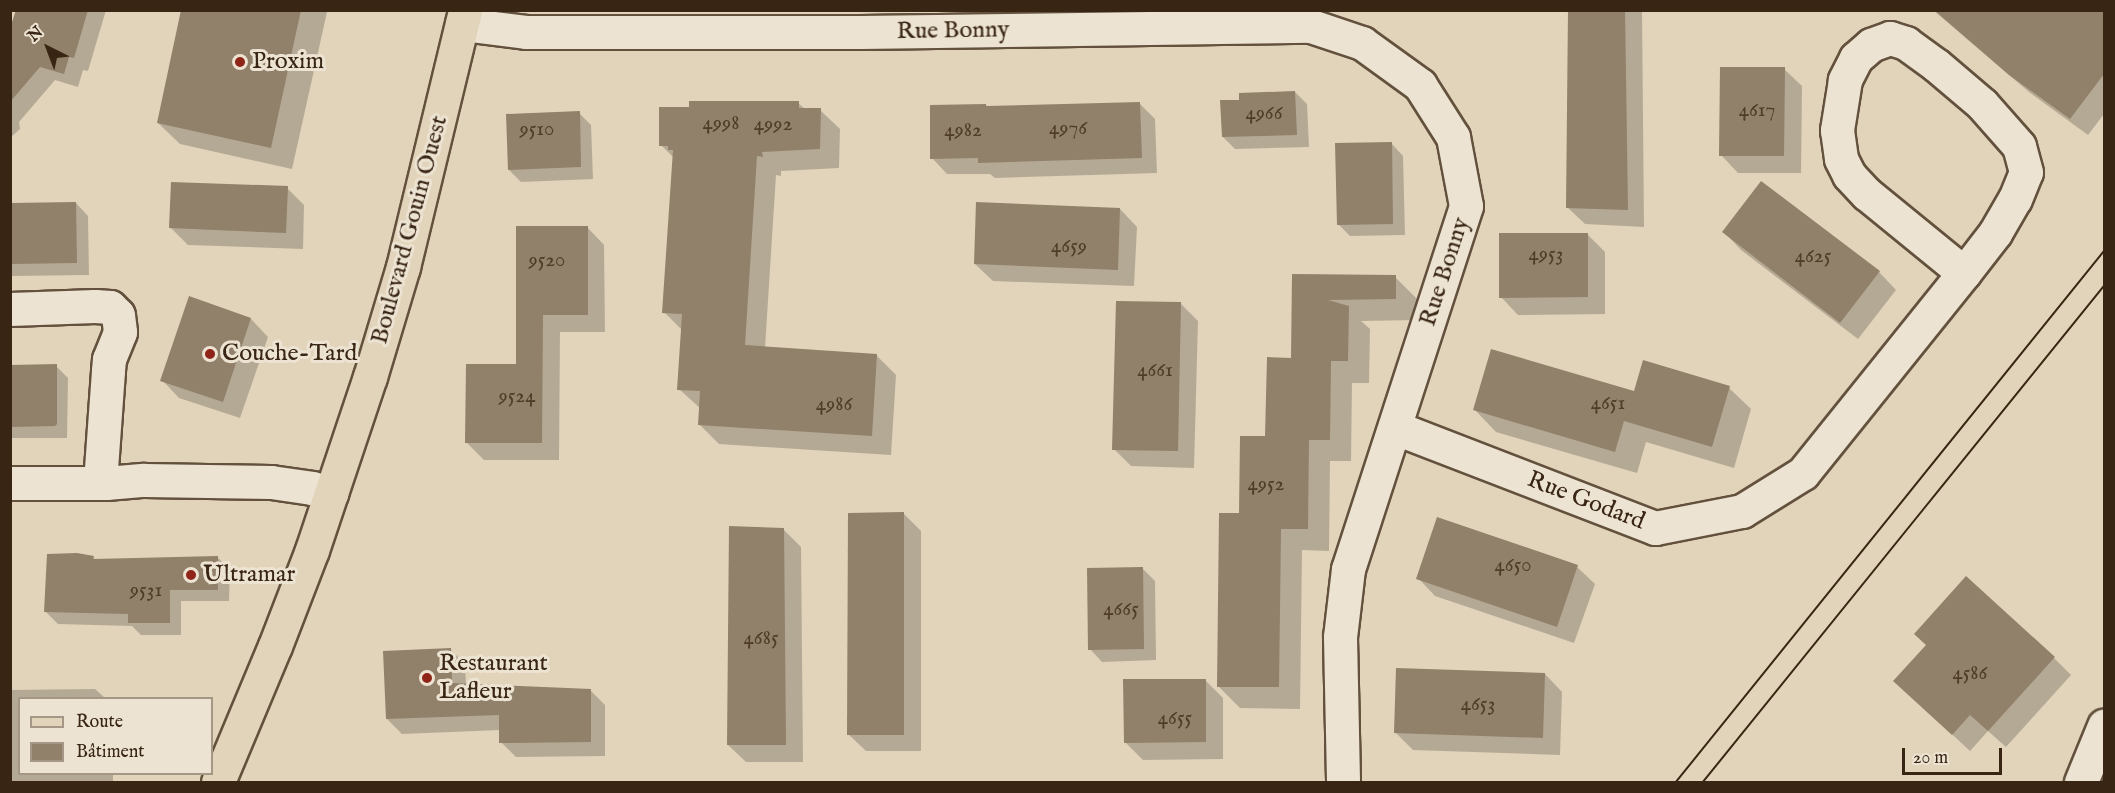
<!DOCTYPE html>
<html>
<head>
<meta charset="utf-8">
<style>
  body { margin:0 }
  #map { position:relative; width:2115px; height:793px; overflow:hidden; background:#e2d4ba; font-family:"IM FELL English",serif }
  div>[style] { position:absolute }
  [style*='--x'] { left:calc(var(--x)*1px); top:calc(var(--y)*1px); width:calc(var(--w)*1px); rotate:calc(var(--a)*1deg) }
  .shadow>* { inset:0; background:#0003 }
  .building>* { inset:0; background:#91806a }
  .roads { filter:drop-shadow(2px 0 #63513d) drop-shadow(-2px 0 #63513d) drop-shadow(0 2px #63513d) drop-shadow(0 -2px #63513d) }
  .minor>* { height:33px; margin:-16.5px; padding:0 16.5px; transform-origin:16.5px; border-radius:16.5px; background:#ece3d2 }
  .major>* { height:33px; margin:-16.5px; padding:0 16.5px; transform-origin:16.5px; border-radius:16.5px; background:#e2d4ba }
  .tram>* { height:1.5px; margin:-0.75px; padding:0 0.75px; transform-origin:0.75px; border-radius:0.75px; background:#392513 }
  .dots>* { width:16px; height:16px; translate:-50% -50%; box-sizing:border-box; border:3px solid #ece3d2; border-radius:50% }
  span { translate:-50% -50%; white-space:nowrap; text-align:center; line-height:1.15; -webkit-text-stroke:6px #ece3d2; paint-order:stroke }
  .number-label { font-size:21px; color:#4f3c29 }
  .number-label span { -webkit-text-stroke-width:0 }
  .street-label { font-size:24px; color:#392513 }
  .poi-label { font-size:24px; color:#392513 }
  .left { translate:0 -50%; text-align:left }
  .frame { position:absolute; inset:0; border:12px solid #392513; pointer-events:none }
  .legend { position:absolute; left:18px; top:697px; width:195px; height:78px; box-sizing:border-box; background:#ece3d2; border:2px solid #a49786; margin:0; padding:8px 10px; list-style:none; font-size:18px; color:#392513 }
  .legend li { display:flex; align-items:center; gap:12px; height:30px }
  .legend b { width:30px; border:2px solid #a49786 }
  .north { position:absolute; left:18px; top:18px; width:60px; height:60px; -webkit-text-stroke:4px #ece3d2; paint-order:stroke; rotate:318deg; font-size:16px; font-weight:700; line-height:24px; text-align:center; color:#392513 }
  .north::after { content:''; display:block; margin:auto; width:21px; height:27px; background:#392513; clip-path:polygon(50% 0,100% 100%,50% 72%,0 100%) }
  .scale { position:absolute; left:1902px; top:748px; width:100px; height:27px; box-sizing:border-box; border:3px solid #392513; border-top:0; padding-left:8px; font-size:18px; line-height:21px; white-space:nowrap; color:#392513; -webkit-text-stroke:4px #ece3d2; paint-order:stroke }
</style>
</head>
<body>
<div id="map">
  <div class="shadow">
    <div style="clip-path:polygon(18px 10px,106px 10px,88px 71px,83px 70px,78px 87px,55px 80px,19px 122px,20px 129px,10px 138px,10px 33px)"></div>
    <div style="clip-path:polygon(183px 10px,327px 12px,292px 169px,180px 144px,158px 123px)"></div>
    <div style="clip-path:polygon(1570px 10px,1642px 10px,1644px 227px,1585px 224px,1567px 207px)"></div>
    <div style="clip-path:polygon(1933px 10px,2104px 10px,2104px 114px,2088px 135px,2029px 92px)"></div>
    <div style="clip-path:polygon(1784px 69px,1802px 86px,1801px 173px,1738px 173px,1721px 155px)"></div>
    <div style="clip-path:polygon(1295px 92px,1307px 104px,1309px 147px,1235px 149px,1223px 137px,1241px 101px)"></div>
    <div style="clip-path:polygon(798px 103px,805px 109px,820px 110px,840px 129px,839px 168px,781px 171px,781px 176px,776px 175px,765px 348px,876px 355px,896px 375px,891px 455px,719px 444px,700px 425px,701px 409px,679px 389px,682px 330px,664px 312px,674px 158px,661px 145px)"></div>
    <div style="clip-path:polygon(1139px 103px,1155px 119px,1157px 173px,995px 178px,990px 174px,947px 174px,932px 158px,986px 105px,988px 108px)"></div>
    <div style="clip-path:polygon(579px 113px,591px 125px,593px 179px,521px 182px,509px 170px)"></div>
    <div style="clip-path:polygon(1391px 143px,1403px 156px,1405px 235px,1350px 236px,1338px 224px)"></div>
    <div style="clip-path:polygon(287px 188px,304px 205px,303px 249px,188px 245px,171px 228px)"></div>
    <div style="clip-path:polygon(76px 203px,88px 216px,89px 275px,10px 276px,10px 204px)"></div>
    <div style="clip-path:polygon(1120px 209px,1137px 227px,1134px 286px,993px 281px,975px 264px)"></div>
    <div style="clip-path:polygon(587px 227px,604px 245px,605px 332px,560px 332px,559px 460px,484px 460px,467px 443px,517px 366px)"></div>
    <div style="clip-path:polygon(1724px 232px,1879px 272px,1896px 290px,1858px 339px,1741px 250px)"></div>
    <div style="clip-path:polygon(1587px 234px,1605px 252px,1605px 314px,1518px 315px,1501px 297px)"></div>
    <div style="clip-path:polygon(1293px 275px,1395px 277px,1417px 299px,1417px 320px,1361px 321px,1370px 329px,1369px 383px,1352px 383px,1351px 461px,1330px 461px,1329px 551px,1302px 550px,1300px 709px,1240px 708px,1218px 686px,1240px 515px,1292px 359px)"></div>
    <div style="clip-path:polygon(1180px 303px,1198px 321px,1194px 468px,1131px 466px,1114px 449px)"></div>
    <div style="clip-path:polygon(251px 319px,268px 337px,240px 418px,179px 398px,162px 380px)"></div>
    <div style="clip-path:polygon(10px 366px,56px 366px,68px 378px,67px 438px,10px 438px)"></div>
    <div style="clip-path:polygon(1729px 388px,1751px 409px,1734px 468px,1646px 442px,1637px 473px,1496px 432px,1475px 410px,1635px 393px)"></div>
    <div style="clip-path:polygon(904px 514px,921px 531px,921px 751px,866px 751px,848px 734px)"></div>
    <div style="clip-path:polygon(784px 530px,801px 547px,803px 762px,746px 762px,728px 745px)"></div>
    <div style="clip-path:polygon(93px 557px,96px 560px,217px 557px,230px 569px,229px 601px,181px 601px,181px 635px,141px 635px,132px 626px,58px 624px,46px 612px)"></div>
    <div style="clip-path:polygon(1577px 567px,1595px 584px,1574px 643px,1435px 596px,1418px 578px)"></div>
    <div style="clip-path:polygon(1143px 569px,1155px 581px,1156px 660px,1102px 662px,1090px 649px)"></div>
    <div style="clip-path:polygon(450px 649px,465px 664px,466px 685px,590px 690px,605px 705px,605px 756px,516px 757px,501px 742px,500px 730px,402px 734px,387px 719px)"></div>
    <div style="clip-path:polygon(2054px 658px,2071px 675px,2006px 747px,1988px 731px,1970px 751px,1913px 698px)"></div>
    <div style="clip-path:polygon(1545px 674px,1562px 692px,1560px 755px,1413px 750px,1395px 732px)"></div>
    <div style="clip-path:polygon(1205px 680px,1223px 698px,1223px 759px,1143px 760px,1125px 742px)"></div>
    <div style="clip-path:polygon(95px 689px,105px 698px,20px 698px,20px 774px,113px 774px,113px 782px,10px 782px,10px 690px)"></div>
  </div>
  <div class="building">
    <div style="clip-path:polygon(16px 10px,88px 10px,74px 58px,69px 57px,64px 74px,40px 67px,10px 102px,10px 28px)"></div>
    <div style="clip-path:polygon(181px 10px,301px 10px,271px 148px,157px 123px)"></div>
    <div style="clip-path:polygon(1568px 10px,1625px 10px,1628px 210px,1566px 208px)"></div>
    <div style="clip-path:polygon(1934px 10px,2104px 10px,2104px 74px,2070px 119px,2009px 75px)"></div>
    <div style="clip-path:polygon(1720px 67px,1785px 67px,1784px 156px,1719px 156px)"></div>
    <div style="clip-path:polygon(1295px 91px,1297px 135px,1222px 137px,1220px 100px,1239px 100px,1239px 93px)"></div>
    <div style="clip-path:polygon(689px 101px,799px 101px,799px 108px,821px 108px,820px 149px,762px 152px,763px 157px,757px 156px,745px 345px,877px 354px,872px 436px,698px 425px,700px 391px,677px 390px,682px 314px,662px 313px,673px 150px,668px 150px,668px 146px,659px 146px,659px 107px,689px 107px)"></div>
    <div style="clip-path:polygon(1140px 102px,1142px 158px,978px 163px,978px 158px,930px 159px,930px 105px,986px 104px,986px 106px)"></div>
    <div style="clip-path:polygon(580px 111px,581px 167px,508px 170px,506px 114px)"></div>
    <div style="clip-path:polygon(1392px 142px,1393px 224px,1337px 225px,1335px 143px)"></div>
    <div style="clip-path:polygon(1761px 181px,1880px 271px,1840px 323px,1722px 232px)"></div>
    <div style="clip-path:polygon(171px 182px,288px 186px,286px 233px,169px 228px)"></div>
    <div style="clip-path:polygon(76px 202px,77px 263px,10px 264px,10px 203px)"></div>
    <div style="clip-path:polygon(976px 202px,1120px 208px,1118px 270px,974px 264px)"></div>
    <div style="clip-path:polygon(516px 226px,588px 226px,588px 315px,543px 315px,542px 443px,465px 443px,466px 364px,516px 364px)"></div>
    <div style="clip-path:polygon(1499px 233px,1588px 233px,1588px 297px,1499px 298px)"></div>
    <div style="clip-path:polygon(1292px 274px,1396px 275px,1396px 299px,1328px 300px,1349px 306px,1348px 361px,1331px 361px,1330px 440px,1309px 440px,1308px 529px,1281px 529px,1279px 687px,1217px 687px,1219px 513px,1239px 513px,1240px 436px,1265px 436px,1267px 357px,1291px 358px)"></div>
    <div style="clip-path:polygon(189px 296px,251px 318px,223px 402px,160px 381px)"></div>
    <div style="clip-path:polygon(1116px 301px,1181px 302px,1178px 451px,1112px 450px)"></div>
    <div style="clip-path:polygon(1491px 349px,1634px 391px,1643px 360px,1730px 386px,1712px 447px,1624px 421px,1615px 452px,1473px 410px)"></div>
    <div style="clip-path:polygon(57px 364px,57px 424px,55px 426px,10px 427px,10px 365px)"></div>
    <div style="clip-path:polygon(904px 512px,904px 735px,847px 735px,848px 513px)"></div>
    <div style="clip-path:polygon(1437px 517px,1578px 565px,1557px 627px,1416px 579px)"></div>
    <div style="clip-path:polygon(729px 526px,784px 528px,786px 745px,727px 745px)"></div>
    <div style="clip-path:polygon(77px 553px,94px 556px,93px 559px,218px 556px,218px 590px,170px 590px,170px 623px,128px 623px,128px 614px,44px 612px,47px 554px)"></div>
    <div style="clip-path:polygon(1143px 567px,1144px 649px,1088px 650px,1087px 568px)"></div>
    <div style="clip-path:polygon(1966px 576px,2055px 657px,1988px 731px,1970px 715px,1952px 735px,1893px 681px,1926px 645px,1914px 634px)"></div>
    <div style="clip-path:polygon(451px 648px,452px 683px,591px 689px,591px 742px,499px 743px,499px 715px,386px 719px,383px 651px)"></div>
    <div style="clip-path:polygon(1396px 668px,1545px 673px,1543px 738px,1394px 733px)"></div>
    <div style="clip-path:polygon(1123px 679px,1206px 679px,1206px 742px,1124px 743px)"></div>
  </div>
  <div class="roads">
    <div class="minor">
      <div style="--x:462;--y:24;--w:64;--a:7.1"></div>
      <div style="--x:526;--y:32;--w:334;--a:0"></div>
      <div style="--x:860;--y:32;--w:451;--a:-0.8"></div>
      <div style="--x:1311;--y:26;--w:54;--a:18.4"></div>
      <div style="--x:1362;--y:43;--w:72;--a:35.9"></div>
      <div style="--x:1420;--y:85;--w:62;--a:57.6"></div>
      <div style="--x:1453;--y:137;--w:70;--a:79.3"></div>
      <div style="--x:1466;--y:206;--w:382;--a:108"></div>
      <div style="--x:1348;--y:569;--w:68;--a:96.7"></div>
      <div style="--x:1340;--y:637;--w:145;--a:88.8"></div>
      <div style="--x:10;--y:309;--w:85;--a:-2"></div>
      <div style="--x:95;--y:306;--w:15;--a:4"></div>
      <div style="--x:110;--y:307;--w:11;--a:45"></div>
      <div style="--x:118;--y:315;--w:17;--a:83"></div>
      <div style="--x:120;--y:332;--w:29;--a:112"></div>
      <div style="--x:109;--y:359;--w:12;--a:95"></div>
      <div style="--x:108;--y:371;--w:112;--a:94.1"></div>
      <div style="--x:1396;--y:428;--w:278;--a:21.1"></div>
      <div style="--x:1655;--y:528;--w:89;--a:-11.1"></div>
      <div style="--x:1742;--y:511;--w:72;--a:-31.9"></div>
      <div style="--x:1803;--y:473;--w:257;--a:-51.2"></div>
      <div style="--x:1964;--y:273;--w:51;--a:-52.2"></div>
      <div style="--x:1995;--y:233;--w:39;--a:-60"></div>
      <div style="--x:2015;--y:199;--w:29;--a:-68"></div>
      <div style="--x:2026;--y:172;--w:27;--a:-105"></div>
      <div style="--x:2019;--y:146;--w:56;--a:-131.4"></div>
      <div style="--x:1982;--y:104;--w:60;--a:-139.7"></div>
      <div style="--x:1936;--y:65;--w:37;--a:-144"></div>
      <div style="--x:1906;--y:43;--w:17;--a:-163"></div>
      <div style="--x:1890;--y:38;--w:20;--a:160"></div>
      <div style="--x:1871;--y:45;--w:20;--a:139"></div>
      <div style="--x:1856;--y:58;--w:25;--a:117"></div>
      <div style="--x:1845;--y:80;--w:51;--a:99.1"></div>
      <div style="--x:1837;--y:130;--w:29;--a:82"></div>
      <div style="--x:1841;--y:159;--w:18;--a:63"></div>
      <div style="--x:1849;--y:175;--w:26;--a:47"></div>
      <div style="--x:1867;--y:194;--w:125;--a:39.2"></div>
      <div style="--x:10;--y:483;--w:96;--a:0"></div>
      <div style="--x:106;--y:483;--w:38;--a:-5"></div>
      <div style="--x:144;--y:480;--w:127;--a:0.9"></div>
      <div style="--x:271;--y:482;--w:41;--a:8.3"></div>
      <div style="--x:312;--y:488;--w:20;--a:15"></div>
      <div style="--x:2081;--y:782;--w:61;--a:-67.7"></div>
    </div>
    <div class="major">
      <div style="--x:218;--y:782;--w:147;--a:-67.3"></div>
      <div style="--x:275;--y:646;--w:103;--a:-68.9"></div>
      <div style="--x:312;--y:550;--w:182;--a:-71.5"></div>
      <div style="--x:370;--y:377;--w:115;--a:-73.3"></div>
      <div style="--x:403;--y:267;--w:264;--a:-76.4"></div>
    </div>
  </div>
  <div class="tram">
    <div style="--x:1676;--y:782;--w:682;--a:-51.13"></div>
    <div style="--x:1703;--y:782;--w:638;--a:-51.05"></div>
  </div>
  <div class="dots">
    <div style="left:240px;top:62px;background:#8f2418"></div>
    <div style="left:210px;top:354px;background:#8f2418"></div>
    <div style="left:191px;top:575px;background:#8f2418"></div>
    <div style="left:427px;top:678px;background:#8f2418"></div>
  </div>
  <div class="number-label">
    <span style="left:1757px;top:111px">4617</span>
    <span style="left:1264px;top:114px">4966</span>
    <span style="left:721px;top:124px">4998</span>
    <span style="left:773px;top:125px">4992</span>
    <span style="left:1068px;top:129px">4976</span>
    <span style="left:537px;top:130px">9510</span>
    <span style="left:963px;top:131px">4982</span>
    <span style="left:1069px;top:247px">4659</span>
    <span style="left:1546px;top:255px">4953</span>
    <span style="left:1813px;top:257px">4625</span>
    <span style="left:547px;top:261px">9520</span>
    <span style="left:1155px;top:371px">4661</span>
    <span style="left:517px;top:397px">9524</span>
    <span style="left:1608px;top:404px">4651</span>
    <span style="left:834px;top:405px">4986</span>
    <span style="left:1266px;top:485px">4952</span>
    <span style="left:1513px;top:566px">4650</span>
    <span style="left:146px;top:591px">9531</span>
    <span style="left:1121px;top:610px">4665</span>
    <span style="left:761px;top:639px">4685</span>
    <span style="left:1970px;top:674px">4586</span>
    <span style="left:1478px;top:705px">4653</span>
    <span style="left:1175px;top:719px">4655</span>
  </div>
  <div class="street-label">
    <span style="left:953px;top:31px;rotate:-1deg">Rue Bonny</span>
    <span style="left:410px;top:230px;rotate:-75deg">Boulevard Gouin Ouest</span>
    <span style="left:1445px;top:272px;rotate:-72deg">Rue Bonny</span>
    <span style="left:1586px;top:501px;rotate:21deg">Rue Godard</span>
  </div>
  <div class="poi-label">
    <span class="left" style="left:252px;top:62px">Proxim</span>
    <span class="left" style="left:222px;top:354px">Couche-Tard</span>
    <span class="left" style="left:203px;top:575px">Ultramar</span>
    <span class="left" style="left:439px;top:678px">Restaurant<br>Lafleur</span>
  </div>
  <div class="frame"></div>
  <ul class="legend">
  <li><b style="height:8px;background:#e2d4ba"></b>Route</li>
  <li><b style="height:16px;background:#91806a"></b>Bâtiment</li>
  </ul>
  <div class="north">N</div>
  <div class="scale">20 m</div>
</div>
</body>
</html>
